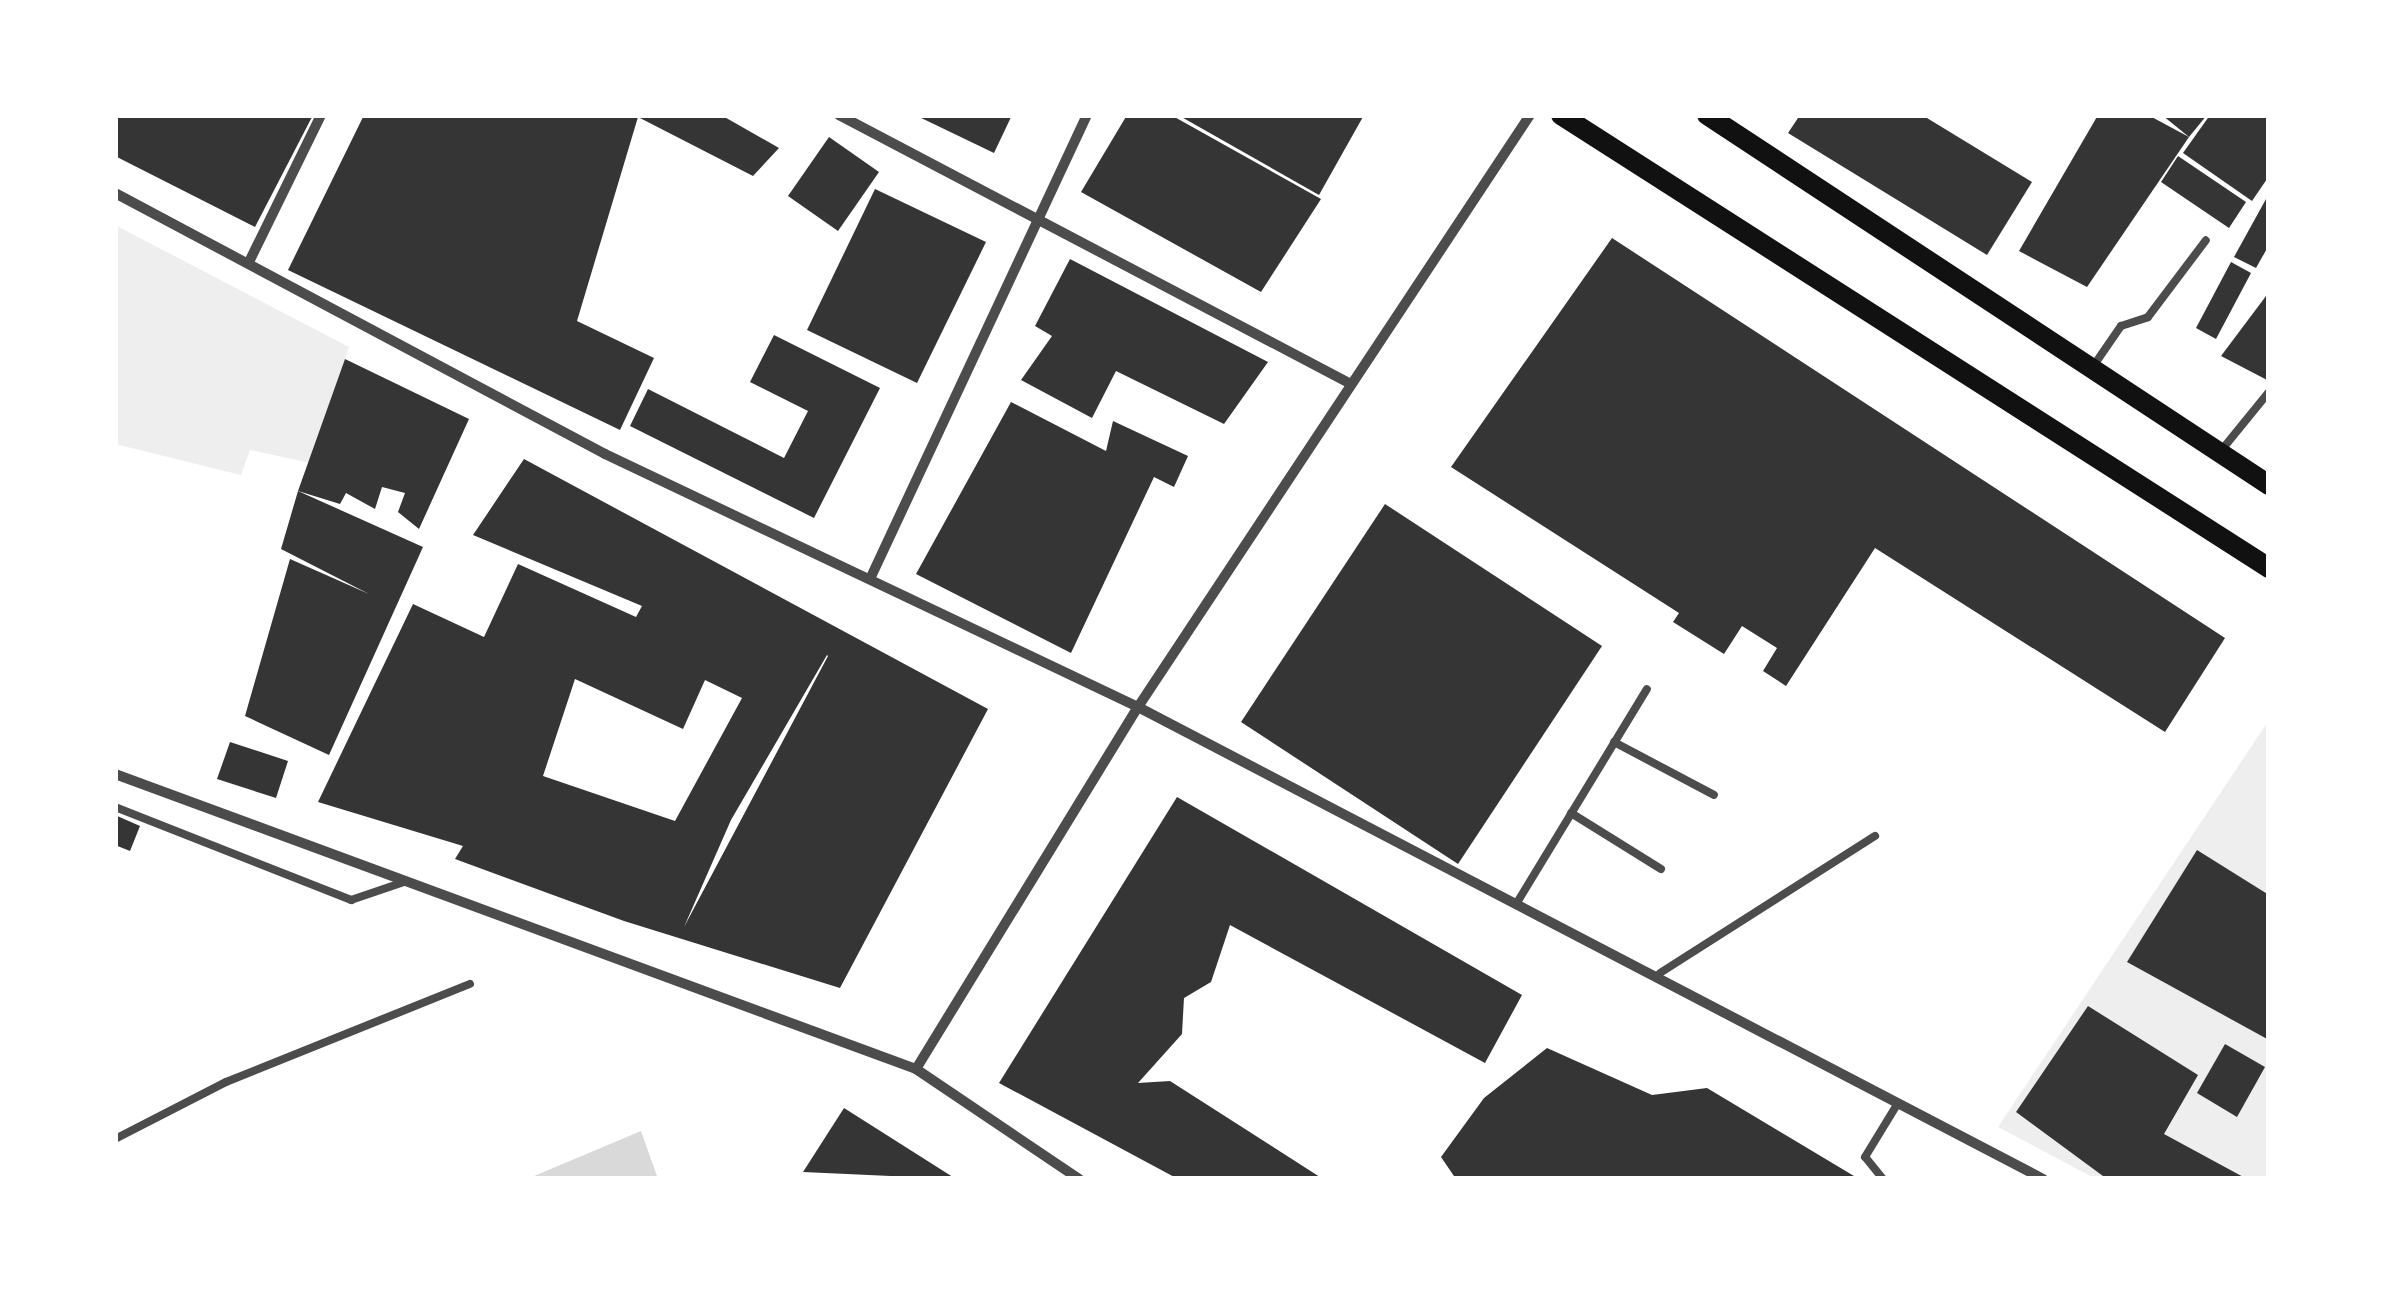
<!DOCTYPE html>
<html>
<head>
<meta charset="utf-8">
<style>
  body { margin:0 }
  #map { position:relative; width:2384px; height:1294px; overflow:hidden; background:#fff; font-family:"Public Sans",sans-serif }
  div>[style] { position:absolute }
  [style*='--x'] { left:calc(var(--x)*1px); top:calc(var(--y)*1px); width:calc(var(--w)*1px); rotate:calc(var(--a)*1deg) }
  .green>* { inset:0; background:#eee }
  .water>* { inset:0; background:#d9d9d9 }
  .building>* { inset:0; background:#353535 }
  .service>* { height:8px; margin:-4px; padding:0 4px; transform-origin:4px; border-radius:4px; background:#4c4c4c }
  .minor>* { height:10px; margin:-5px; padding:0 5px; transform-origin:5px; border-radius:5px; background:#4c4c4c }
  .secondary>* { height:20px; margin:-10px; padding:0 10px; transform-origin:10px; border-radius:10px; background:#111 }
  span { translate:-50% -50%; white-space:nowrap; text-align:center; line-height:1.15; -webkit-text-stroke:10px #fff; paint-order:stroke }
  .frame { position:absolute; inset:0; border:118px solid #fff; pointer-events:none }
</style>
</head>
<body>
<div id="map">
  <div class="green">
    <div style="clip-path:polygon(115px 225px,349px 347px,311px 463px,250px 450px,241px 475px,115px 444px)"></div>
    <div style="clip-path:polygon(2269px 720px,2269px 1179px,2096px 1179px,1998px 1127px)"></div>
  </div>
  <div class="water">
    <div style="clip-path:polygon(641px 1131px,658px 1179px,527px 1179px)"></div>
  </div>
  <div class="building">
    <div style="clip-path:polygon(115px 115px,313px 115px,255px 227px,115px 156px)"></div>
    <div style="clip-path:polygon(364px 115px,721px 115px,779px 148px,753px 176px,638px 117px,577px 321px,654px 358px,620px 430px,288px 270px)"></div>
    <div style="clip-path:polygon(915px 115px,1012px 115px,994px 153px)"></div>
    <div style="clip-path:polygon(1127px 115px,1171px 115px,1321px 199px,1261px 292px,1081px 192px)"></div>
    <div style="clip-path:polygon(1178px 115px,1364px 115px,1319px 195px)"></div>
    <div style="clip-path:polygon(1800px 115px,1922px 115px,2032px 182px,1987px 255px,1788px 133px)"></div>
    <div style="clip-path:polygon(2098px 115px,2148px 115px,2189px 137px,2087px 287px,2019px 251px)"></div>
    <div style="clip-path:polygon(2162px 115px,2207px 115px,2189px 137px)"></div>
    <div style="clip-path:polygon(2210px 115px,2269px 115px,2269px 176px,2252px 201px,2183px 153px)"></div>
    <div style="clip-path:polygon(829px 137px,879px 172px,838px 231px,788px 196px)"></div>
    <div style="clip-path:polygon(2178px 156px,2246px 202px,2229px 228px,2161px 182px)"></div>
    <div style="clip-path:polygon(875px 189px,986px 242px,917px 383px,807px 330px)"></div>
    <div style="clip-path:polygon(2266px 199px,2269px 245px,2256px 268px,2234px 257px)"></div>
    <div style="clip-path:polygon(1612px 238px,2225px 638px,2165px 732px,1875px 548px,1786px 686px,1763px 671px,1777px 648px,1742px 626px,1724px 654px,1673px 622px,1679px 613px,1451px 467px)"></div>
    <div style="clip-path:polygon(1070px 259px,1268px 362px,1224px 424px,1116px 371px,1092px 418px,1021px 380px,1052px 336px,1035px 326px)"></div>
    <div style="clip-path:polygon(2231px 262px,2251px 273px,2216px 339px,2196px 328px)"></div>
    <div style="clip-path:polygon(2269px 292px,2269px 381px,2221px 356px)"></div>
    <div style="clip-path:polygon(774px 335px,880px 388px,814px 518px,630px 426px,648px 389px,784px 458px,808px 411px,750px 382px)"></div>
    <div style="clip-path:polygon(345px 359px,469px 419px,419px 529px,398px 512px,405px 493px,382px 487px,375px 509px,346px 493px,340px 504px,298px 491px)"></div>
    <div style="clip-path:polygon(1011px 402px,1106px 451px,1113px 421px,1188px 456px,1174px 487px,1154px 477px,1071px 653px,916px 574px)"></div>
    <div style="clip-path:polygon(evenodd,524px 459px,988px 709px,840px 988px,624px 921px,455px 859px,463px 846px,318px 802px,413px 604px,484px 637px,518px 564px,636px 617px,642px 606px,473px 535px,524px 459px,827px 655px,828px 656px,684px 927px,731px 820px,827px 655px,524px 459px,575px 679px,683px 729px,705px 680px,742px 698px,675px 821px,543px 776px,575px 679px)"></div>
    <div style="clip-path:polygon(298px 491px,423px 547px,329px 755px,245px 716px,290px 559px,369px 594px,281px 549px)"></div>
    <div style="clip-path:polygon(1385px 504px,1602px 646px,1458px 864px,1241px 722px)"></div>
    <div style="clip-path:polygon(230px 742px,288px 761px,276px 798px,217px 779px)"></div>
    <div style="clip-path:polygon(1177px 797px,1522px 995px,1485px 1063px,1230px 925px,1211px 982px,1184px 998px,1182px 1034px,1138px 1083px,1170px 1081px,1323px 1179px,1178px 1179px,999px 1083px)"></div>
    <div style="clip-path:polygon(115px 815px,140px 826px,130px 851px,115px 845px)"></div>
    <div style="clip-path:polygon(2197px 850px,2269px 895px,2269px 1040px,2127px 962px)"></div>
    <div style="clip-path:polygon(2088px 1006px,2198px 1075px,2164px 1134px,2247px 1179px,2107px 1179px,2016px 1112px)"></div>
    <div style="clip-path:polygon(2225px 1044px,2265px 1067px,2237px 1117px,2197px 1093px)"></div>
    <div style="clip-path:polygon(1547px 1048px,1652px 1095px,1707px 1088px,1859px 1179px,1456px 1179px,1441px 1157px,1484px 1098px)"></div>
    <div style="clip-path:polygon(844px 1108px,956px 1179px,803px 1172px)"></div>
  </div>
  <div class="service">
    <div style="--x:2092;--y:368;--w:51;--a:-55.4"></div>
    <div style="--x:2121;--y:326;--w:28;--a:-18"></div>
    <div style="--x:2148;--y:317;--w:96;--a:-53"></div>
    <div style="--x:2220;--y:452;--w:77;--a:-50.8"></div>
    <div style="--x:1614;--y:742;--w:113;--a:27.9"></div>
    <div style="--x:115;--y:807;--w:254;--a:21.5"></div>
    <div style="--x:351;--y:900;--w:59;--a:-18.7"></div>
    <div style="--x:1571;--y:813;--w:106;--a:31.9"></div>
    <div style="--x:1518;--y:901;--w:248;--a:-58.7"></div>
    <div style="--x:1660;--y:973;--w:255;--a:-32.5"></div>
    <div style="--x:115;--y:1139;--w:125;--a:-27.2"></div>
    <div style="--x:226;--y:1082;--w:263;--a:-21.9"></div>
    <div style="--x:1883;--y:1179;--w:28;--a:-129"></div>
    <div style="--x:1865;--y:1157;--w:63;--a:-58.6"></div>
  </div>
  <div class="minor">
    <div style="--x:839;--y:115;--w:578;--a:27.72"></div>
    <div style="--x:115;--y:193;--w:555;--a:28.04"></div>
    <div style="--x:605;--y:454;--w:590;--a:25.39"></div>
    <div style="--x:1138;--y:707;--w:1021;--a:27.54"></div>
    <div style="--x:249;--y:262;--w:164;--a:-63.9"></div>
    <div style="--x:870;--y:579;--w:512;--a:-64.94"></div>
    <div style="--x:115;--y:774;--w:854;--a:20.22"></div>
    <div style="--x:916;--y:1069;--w:197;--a:34"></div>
    <div style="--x:916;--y:1069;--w:425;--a:-58.5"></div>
    <div style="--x:1138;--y:707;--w:710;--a:-56.49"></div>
  </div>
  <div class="secondary">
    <div style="--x:1561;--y:115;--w:841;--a:32.61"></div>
    <div style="--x:1707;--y:115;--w:673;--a:33.36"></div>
  </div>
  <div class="frame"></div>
</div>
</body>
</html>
